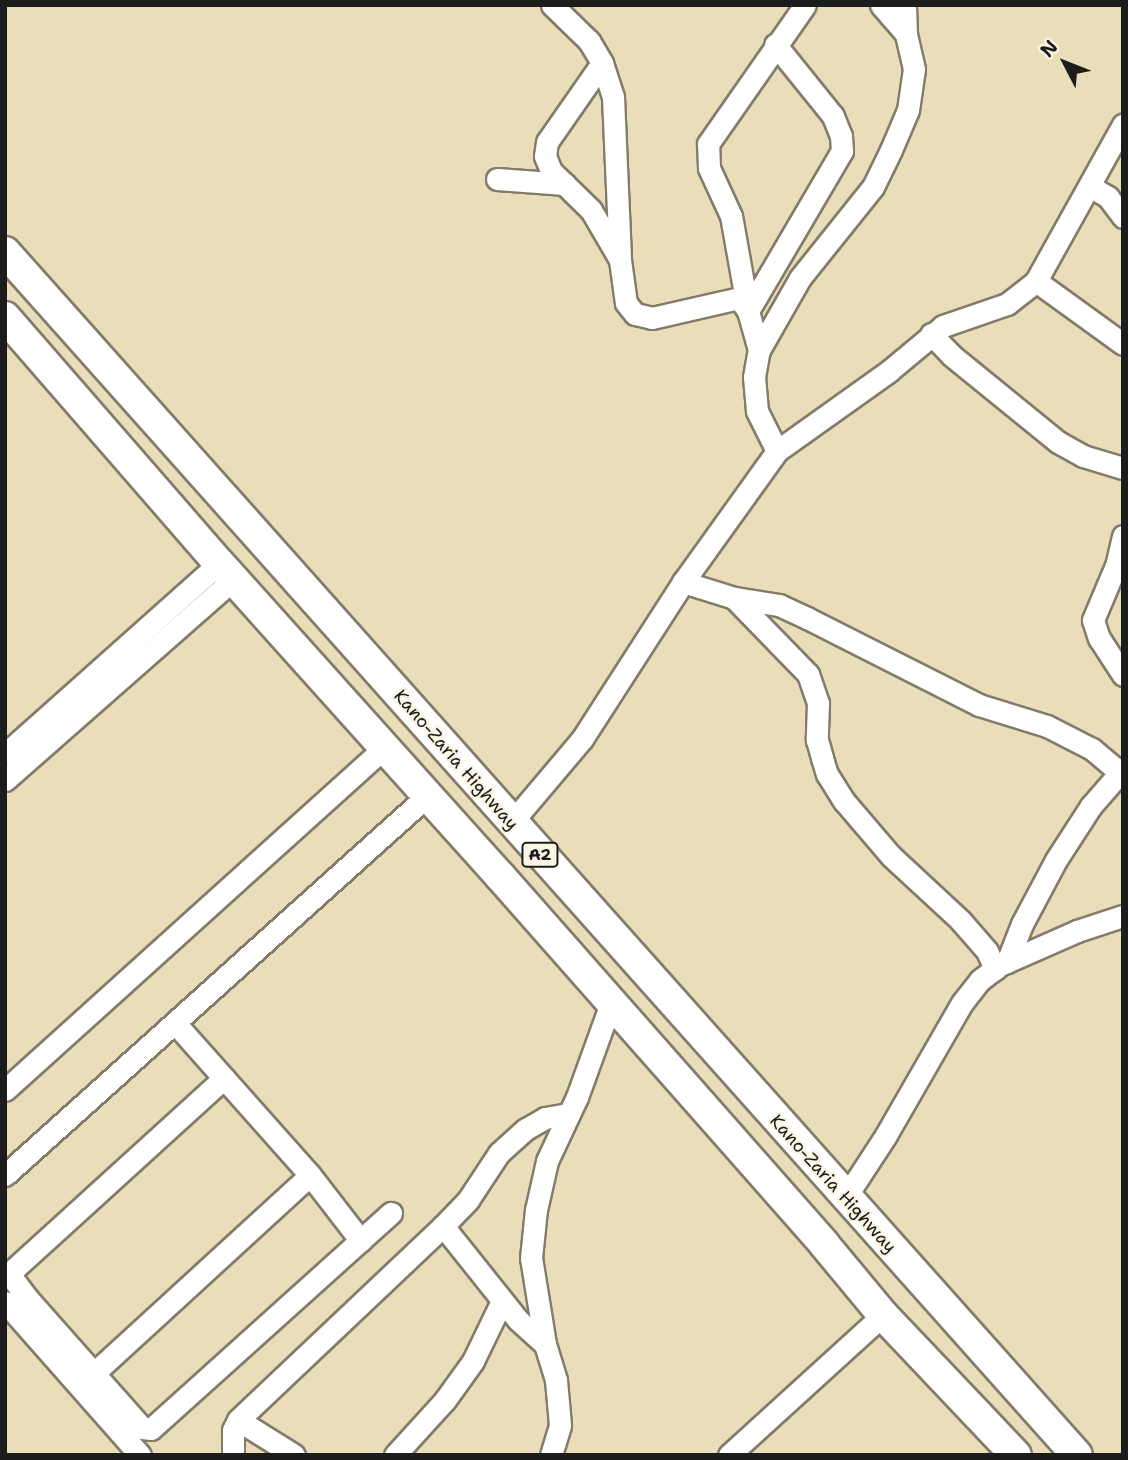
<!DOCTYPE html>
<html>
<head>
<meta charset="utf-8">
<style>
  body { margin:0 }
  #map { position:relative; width:1128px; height:1460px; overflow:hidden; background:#eaddb9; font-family:"Shantell Sans",sans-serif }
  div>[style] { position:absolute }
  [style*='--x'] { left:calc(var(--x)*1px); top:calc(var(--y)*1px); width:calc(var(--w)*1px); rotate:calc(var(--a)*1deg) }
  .roads { filter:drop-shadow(2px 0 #837c6a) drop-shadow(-2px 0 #837c6a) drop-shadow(0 2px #837c6a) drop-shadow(0 -2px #837c6a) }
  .minor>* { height:21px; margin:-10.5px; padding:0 10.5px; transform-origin:10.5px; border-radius:10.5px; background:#fff }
  .highway>* { height:30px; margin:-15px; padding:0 15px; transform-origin:15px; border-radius:15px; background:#fff }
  span { translate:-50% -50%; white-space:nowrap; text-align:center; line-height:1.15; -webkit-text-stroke:5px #fcf5e5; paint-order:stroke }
  .shield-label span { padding:2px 5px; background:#fcf5e5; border:2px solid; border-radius:5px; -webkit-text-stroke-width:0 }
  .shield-label { font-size:16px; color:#1c1c1c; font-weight:700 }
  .street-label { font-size:18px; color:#1c1c1c }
  .frame { position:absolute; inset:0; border:7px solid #1c1c1c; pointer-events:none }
  .north { position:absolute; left:1030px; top:28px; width:70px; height:70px; -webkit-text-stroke:5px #fcf5e5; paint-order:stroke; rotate:312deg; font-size:19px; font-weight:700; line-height:28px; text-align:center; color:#1c1c1c }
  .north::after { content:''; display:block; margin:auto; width:24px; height:32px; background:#1c1c1c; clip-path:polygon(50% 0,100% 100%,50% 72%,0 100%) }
</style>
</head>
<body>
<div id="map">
  <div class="roads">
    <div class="minor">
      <div style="--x:552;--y:5;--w:52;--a:44.2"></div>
      <div style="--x:589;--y:41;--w:26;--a:59"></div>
      <div style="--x:602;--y:63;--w:36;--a:72"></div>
      <div style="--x:613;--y:97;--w:163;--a:87.5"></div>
      <div style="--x:620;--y:260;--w:43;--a:82.1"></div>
      <div style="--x:626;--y:303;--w:14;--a:51"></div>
      <div style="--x:635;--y:314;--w:17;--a:13"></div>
      <div style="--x:652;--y:318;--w:89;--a:-12.9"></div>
      <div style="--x:739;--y:298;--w:16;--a:55"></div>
      <div style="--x:748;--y:311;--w:41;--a:74.2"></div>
      <div style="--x:881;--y:5;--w:38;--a:49"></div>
      <div style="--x:602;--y:63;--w:96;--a:124.8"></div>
      <div style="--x:547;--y:142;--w:14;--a:98"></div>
      <div style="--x:545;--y:156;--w:16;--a:68"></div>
      <div style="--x:551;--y:171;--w:56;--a:44.3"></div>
      <div style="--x:591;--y:210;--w:56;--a:59.7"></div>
      <div style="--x:497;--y:179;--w:68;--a:4.2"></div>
      <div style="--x:1091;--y:187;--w:20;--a:30"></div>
      <div style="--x:1108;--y:197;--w:25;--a:53"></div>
      <div style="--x:1036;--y:281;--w:107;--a:35.9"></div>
      <div style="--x:748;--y:311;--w:97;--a:-100.1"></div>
      <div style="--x:731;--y:216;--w:53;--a:-114.6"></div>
      <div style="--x:709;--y:168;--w:24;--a:-92"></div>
      <div style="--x:708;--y:144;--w:169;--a:-55.1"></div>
      <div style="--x:748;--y:311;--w:186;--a:-59.6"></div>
      <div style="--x:842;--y:151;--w:15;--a:-94"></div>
      <div style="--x:841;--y:136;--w:22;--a:-112"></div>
      <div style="--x:833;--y:116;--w:92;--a:-128.9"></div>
      <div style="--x:931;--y:334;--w:29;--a:46"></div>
      <div style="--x:951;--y:355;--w:138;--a:39.1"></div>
      <div style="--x:1058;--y:442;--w:29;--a:29"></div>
      <div style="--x:1083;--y:456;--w:42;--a:16.7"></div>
      <div style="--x:777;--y:451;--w:45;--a:-116.6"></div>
      <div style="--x:757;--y:411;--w:34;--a:-95"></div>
      <div style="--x:754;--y:377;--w:27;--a:-80"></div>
      <div style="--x:759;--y:350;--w:83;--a:-60.3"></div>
      <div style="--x:800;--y:278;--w:117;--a:-51.3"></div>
      <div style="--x:873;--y:187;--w:41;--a:-64.1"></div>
      <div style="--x:891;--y:150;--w:43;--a:-67"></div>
      <div style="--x:908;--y:110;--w:41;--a:-81.7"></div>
      <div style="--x:914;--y:69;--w:36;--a:-103"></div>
      <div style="--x:906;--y:34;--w:29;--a:-92"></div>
      <div style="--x:1123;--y:536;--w:28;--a:103"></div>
      <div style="--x:1117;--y:563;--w:62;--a:112.8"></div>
      <div style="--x:1093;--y:620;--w:19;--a:72"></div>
      <div style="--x:1099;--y:638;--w:44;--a:57"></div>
      <div style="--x:683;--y:582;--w:53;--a:17.4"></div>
      <div style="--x:734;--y:598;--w:46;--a:8.8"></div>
      <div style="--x:779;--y:605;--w:31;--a:25"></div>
      <div style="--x:807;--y:618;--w:193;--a:26.8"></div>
      <div style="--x:979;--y:705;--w:71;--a:17.2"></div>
      <div style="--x:1047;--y:726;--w:51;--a:27.1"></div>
      <div style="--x:1092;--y:749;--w:35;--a:40"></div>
      <div style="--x:734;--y:598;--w:106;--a:45.8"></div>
      <div style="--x:808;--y:674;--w:31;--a:71"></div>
      <div style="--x:818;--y:703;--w:37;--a:92"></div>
      <div style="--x:817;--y:740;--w:19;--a:74"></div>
      <div style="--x:822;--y:758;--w:17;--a:73"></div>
      <div style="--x:827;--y:774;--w:32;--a:58"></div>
      <div style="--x:844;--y:801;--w:72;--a:49.5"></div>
      <div style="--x:891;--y:856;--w:94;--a:42.8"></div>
      <div style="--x:960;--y:920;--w:41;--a:48.9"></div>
      <div style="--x:987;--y:951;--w:20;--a:66"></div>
      <div style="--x:5;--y:754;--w:287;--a:-41.7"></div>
      <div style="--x:5;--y:780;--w:305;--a:-41.3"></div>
      <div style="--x:511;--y:823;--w:110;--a:-49.8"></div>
      <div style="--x:582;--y:739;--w:187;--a:-57.2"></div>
      <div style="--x:683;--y:582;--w:161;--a:-54.3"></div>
      <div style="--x:777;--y:451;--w:138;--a:-35.5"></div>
      <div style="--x:889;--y:371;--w:70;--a:-39.8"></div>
      <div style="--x:943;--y:326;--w:68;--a:-19"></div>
      <div style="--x:1007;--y:304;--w:37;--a:-38"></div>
      <div style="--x:1036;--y:281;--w:179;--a:-60.9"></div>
      <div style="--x:1007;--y:962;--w:41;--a:-68.5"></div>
      <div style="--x:1022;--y:924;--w:72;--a:-62"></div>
      <div style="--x:1056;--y:860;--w:64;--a:-57.1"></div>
      <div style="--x:1091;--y:806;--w:49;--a:-49.1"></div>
      <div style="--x:175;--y:1023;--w:203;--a:48.4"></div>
      <div style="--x:310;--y:1175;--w:83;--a:52.3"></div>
      <div style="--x:224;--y:1078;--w:285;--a:137.7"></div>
      <div style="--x:13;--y:1270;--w:9;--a:90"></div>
      <div style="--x:13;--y:1279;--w:25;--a:53"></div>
      <div style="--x:28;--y:1299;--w:172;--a:48.5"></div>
      <div style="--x:142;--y:1428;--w:9;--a:6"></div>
      <div style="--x:151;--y:1429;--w:323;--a:-42"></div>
      <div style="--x:5;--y:1090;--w:512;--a:-42.07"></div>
      <div style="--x:5;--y:1175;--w:569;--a:-41.93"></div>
      <div style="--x:845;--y:1198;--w:75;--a:-56.9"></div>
      <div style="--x:886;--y:1135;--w:152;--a:-60.1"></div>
      <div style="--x:962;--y:1003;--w:29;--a:-52"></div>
      <div style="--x:980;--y:980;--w:25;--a:-37"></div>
      <div style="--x:1000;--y:965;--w:84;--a:-23.8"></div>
      <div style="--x:1077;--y:931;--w:48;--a:-18.1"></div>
      <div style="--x:443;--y:1226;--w:120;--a:51.4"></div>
      <div style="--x:518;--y:1320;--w:36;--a:42"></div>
      <div style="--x:5;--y:1302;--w:204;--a:48.6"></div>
      <div style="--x:93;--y:1374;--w:294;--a:-42.5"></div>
      <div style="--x:238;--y:1420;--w:66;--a:32"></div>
      <div style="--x:233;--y:1455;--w:25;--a:-90"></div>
      <div style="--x:233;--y:1430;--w:11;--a:-63"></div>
      <div style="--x:238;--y:1420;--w:282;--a:-43.4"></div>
      <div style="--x:443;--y:1226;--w:36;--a:-46"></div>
      <div style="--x:468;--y:1200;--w:56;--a:-56.6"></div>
      <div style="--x:499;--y:1153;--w:36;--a:-42"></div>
      <div style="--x:526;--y:1129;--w:22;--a:-30"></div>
      <div style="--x:545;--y:1118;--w:23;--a:-10"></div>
      <div style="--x:395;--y:1455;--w:74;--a:-47.7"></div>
      <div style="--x:445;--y:1400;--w:48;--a:-54.3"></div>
      <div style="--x:473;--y:1361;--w:67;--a:-64.2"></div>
      <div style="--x:551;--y:1455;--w:31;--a:-73"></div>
      <div style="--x:560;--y:1425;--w:45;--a:-95.1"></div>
      <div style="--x:556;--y:1380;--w:38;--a:-107"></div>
      <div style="--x:545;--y:1344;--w:87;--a:-99.2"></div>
      <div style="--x:531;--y:1258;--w:48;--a:-84.1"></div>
      <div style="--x:536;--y:1210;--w:50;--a:-77.3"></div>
      <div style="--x:547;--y:1161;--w:71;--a:-64.9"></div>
      <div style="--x:577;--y:1097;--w:100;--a:-70.1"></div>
      <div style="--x:729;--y:1455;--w:208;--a:-42.3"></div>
    </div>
    <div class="highway">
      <div style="--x:5;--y:252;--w:1611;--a:48.3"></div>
      <div style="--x:5;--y:317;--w:326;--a:49"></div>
      <div style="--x:219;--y:563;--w:421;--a:48.1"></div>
      <div style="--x:500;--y:876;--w:490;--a:48.6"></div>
      <div style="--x:824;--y:1244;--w:92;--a:50.3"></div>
      <div style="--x:883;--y:1315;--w:193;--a:46.5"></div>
    </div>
  </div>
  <div class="shield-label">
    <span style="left:540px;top:855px">A2</span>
  </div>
  <div class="street-label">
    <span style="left:456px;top:760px;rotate:49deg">Kano-Zaria Highway</span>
    <span style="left:833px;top:1184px;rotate:48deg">Kano-Zaria Highway</span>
  </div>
  <div class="frame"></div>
  <div class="north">N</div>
</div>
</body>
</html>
